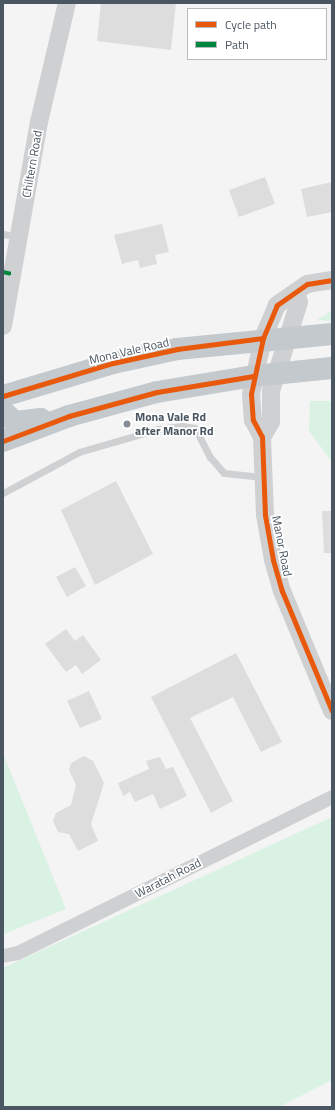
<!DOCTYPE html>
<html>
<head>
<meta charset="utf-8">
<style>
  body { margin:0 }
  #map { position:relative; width:335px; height:1110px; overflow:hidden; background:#f4f4f4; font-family:"Titillium Web",sans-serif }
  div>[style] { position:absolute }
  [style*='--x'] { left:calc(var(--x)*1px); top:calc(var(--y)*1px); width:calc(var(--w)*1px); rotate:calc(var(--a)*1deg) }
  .green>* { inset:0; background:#d9f2e3 }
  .building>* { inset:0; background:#ddddde }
  .service>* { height:7px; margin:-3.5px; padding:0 3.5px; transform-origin:3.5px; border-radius:3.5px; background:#ced0d2 }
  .minor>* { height:14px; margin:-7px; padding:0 7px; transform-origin:7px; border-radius:7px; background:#ced0d2 }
  .tertiary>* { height:18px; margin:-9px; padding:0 9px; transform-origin:9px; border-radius:9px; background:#ced0d2 }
  .trunk>* { height:22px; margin:-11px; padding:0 11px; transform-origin:11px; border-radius:11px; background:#c4c9cd }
  .quiet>* { height:4px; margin-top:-2px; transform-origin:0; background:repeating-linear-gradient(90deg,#00873e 0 8px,transparent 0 12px) }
  .cycleway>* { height:5px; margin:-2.5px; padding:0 2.5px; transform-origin:2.5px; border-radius:2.5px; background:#e8590c }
  .dots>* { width:11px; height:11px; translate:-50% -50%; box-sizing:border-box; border:2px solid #fff; border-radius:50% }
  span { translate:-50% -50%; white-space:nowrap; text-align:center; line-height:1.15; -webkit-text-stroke:3.5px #fff; paint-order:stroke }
  .street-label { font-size:12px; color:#4a5661 }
  .poi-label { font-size:12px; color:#4a5661; font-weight:700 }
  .left { translate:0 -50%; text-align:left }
  .frame { position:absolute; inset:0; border:4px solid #4a5661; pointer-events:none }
  .legend { position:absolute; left:187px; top:8px; width:140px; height:52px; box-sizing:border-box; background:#fff; border:1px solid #b7bbc0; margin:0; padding:5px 7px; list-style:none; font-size:12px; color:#4a5661 }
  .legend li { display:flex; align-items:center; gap:8px; height:20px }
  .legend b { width:20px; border:1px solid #b7bbc0 }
</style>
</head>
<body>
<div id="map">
  <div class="green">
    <div style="clip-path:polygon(332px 310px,332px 321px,317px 320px)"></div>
    <div style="clip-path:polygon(310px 401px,332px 401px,332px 462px,309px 431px)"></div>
    <div style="clip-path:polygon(3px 753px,66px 909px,4px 934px,3px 933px)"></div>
    <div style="clip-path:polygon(332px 817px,332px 1080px,279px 1107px,3px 1107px,3px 968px)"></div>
  </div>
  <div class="building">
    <div style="clip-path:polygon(101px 3px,176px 3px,171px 50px,97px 41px)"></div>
    <div style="clip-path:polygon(265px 177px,275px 204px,239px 217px,229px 190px)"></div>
    <div style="clip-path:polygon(332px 182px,332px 212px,307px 217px,301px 189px)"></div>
    <div style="clip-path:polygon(162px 224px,169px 252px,155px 255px,157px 264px,140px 268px,138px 260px,122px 264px,114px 235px)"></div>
    <div style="clip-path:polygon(116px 481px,153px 554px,95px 585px,61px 510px)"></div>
    <div style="clip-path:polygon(322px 511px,332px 511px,332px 553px,324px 553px)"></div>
    <div style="clip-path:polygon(75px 567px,86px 586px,67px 597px,56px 577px)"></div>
    <div style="clip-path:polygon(66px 629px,75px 641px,83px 635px,101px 660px,82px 674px,76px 665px,66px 672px,45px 644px)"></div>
    <div style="clip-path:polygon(236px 653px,282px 742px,261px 752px,233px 697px,190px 718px,233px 801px,211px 813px,151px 697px)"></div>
    <div style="clip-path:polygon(89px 691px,102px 719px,80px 728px,67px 701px)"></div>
    <div style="clip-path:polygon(84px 756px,93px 761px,104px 783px,91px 824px,98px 841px,78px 851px,69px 834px,58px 832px,53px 821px,56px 813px,71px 805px,76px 785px,69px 770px,71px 763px)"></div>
    <div style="clip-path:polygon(160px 757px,166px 769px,173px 767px,187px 796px,160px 809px,153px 794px,135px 802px,130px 792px,123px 796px,118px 783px,149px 769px,146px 761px)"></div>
  </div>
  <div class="service">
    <div style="--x:3;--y:234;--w:16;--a:11"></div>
    <div style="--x:3;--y:493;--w:86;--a:-28.3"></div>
    <div style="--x:79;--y:452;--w:82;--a:-16.2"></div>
    <div style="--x:158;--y:429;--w:24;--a:-7"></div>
    <div style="--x:182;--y:426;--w:13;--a:9"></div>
    <div style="--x:195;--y:428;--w:33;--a:63"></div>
    <div style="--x:210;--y:457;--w:21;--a:49"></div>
    <div style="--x:224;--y:473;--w:39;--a:6"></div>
  </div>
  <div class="minor">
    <div style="--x:3;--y:956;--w:15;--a:-11"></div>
    <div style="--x:18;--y:953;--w:351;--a:-26.4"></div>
  </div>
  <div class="tertiary">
    <div style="--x:332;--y:280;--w:25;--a:171"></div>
    <div style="--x:307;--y:284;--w:37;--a:145"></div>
    <div style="--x:277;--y:305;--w:36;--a:113"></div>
    <div style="--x:263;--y:338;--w:57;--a:102.1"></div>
    <div style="--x:251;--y:394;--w:26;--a:86"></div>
    <div style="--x:253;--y:420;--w:19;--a:62"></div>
    <div style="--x:262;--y:437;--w:78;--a:87.8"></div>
    <div style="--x:265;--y:515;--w:46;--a:79.9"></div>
    <div style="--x:273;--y:560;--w:32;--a:74"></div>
    <div style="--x:282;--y:591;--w:130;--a:67.4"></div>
    <div style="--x:3;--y:326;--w:207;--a:-80"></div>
    <div style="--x:39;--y:122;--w:122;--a:-76.8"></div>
    <div style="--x:262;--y:437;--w:17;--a:-59"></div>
    <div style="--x:271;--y:422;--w:31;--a:-90"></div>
    <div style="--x:271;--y:391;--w:93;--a:-72.5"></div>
    <div style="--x:299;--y:302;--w:10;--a:-107"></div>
  </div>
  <div class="trunk">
    <div style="--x:3;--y:396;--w:115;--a:-16.7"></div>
    <div style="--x:113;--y:363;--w:66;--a:-12.3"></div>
    <div style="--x:177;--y:349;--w:156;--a:-5.5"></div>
    <div style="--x:3;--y:411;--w:16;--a:43"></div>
    <div style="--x:15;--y:422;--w:26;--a:-7"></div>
    <div style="--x:3;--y:441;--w:71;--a:-20.7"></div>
    <div style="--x:69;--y:416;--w:91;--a:-15.3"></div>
    <div style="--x:157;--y:392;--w:98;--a:-9.4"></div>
    <div style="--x:254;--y:376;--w:78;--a:-5.9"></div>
  </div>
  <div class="quiet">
    <div style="--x:3;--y:272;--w:9;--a:13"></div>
  </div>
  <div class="cycleway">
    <div style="--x:332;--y:280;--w:25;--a:171"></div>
    <div style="--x:307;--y:284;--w:37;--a:145"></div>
    <div style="--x:277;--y:305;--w:36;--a:113"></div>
    <div style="--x:263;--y:338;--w:57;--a:102.1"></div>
    <div style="--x:251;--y:394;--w:26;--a:86"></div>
    <div style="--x:253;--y:420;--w:19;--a:62"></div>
    <div style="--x:262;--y:437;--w:78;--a:87.8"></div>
    <div style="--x:265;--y:515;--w:46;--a:79.9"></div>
    <div style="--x:273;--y:560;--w:32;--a:74"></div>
    <div style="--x:282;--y:591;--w:130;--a:67.4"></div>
    <div style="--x:3;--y:396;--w:115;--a:-16.7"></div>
    <div style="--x:113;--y:363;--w:66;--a:-12.3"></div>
    <div style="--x:177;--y:349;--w:87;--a:-7.3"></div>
    <div style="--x:3;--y:441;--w:71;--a:-20.7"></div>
    <div style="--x:69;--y:416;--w:91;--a:-15.3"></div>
    <div style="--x:157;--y:392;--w:98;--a:-9.4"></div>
  </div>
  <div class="dots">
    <div style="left:127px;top:424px;background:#868d94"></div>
  </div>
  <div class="street-label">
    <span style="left:32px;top:164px;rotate:-80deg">Chiltern Road</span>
    <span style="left:129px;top:351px;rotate:-13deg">Mona Vale Road</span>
    <span style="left:282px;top:546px;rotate:79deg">Manor Road</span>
    <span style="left:168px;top:878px;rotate:-27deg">Waratah Road</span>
  </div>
  <div class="poi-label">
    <span class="left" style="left:135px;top:424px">Mona Vale Rd<br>after Manor Rd</span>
  </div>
  <div class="frame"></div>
  <ul class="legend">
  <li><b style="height:5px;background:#e8590c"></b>Cycle path</li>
  <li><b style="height:5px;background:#00873e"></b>Path</li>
  </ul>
</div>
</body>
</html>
